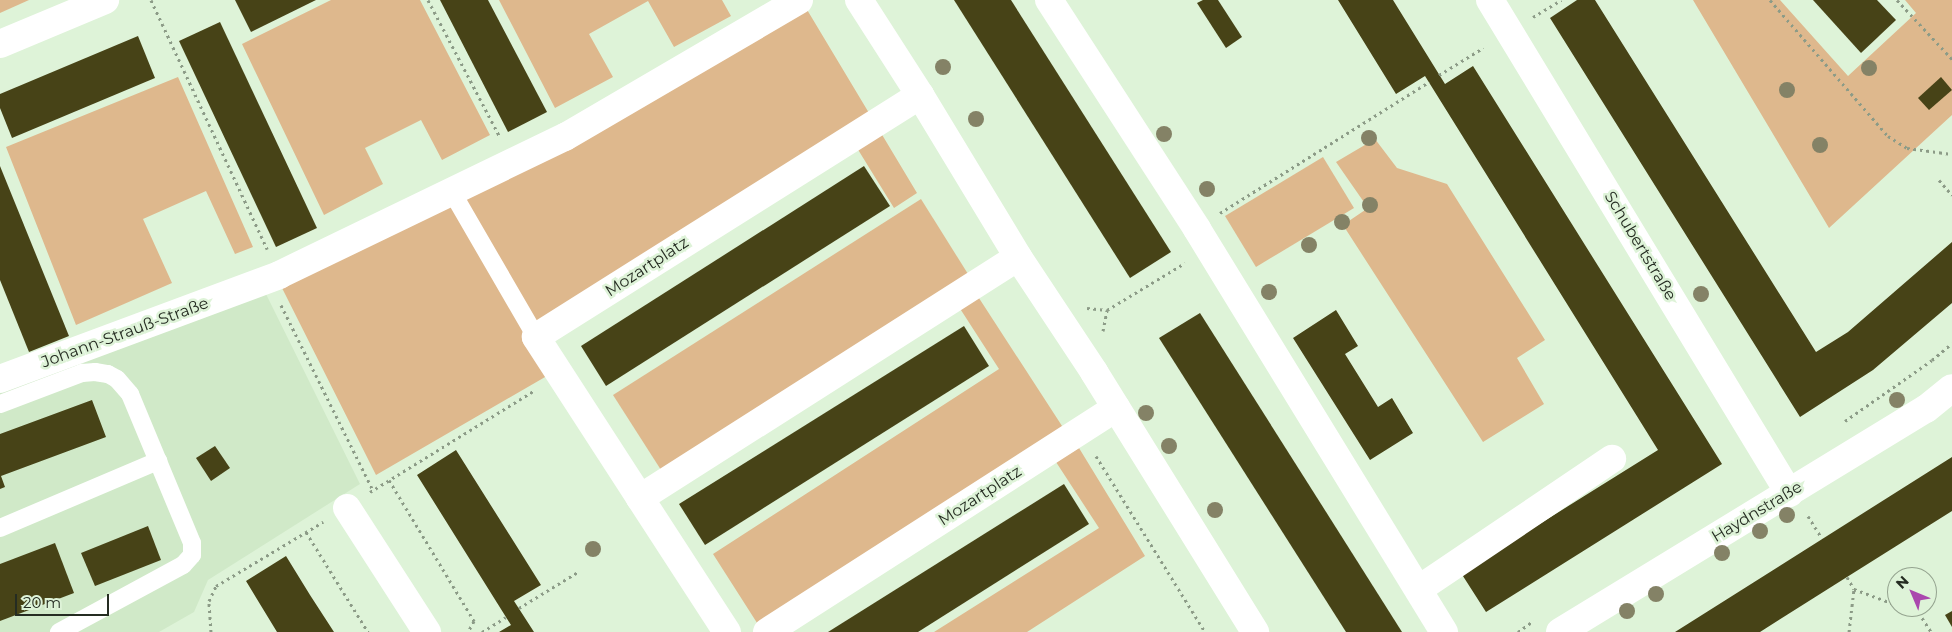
<!DOCTYPE html>
<html>
<head>
<meta charset="utf-8">
<style>
  body { margin:0 }
  #map { position:relative; width:1952px; height:632px; overflow:hidden; background:#def3d8; font-family:Montserrat,sans-serif }
  div>[style] { position:absolute }
  [style*='--x'] { left:calc(var(--x)*1px); top:calc(var(--y)*1px); width:calc(var(--w)*1px); rotate:calc(var(--a)*1deg) }
  .built>* { inset:0; background:#d0e9c8 }
  .green>* { inset:0; background:#deb88d }
  .building>* { inset:0; background:#474317 }
  .path>* { height:3px; margin-top:-1.5px; transform-origin:0; background:repeating-linear-gradient(90deg,#8c9b87 0 2.5px,transparent 0 6.5px) }
  .lane>* { height:18px; margin:-9px; padding:0 9px; transform-origin:9px; border-radius:9px; background:#fff }
  .street>* { height:28px; margin:-14px; padding:0 14px; transform-origin:14px; border-radius:14px; background:#fff }
  .trees>* { width:16px; height:16px; margin:-8px; border-radius:50%; background:#848266 }
  span { translate:-50% -50%; white-space:nowrap; text-align:center; line-height:1.15; -webkit-text-stroke:5px #def3d8; paint-order:stroke }
  .street-label { font-size:16px; color:#252c22 }
  .north { position:absolute; left:1887px; top:567px; width:50px; height:50px; box-sizing:border-box; background:#def3d8; border:1px solid #94a38f; border-radius:50%; rotate:315deg; font-size:14px; font-weight:700; line-height:20px; text-align:center; color:#252c22 }
  .north::after { content:''; display:block; margin:auto; width:18px; height:22px; background:#aa47ae; clip-path:polygon(50% 0,100% 100%,50% 72%,0 100%) }
  .scale { position:absolute; left:15px; top:594px; width:94px; height:22px; box-sizing:border-box; border:2px solid #252c22; border-top:0; padding-left:6px; font-size:15px; line-height:18px; white-space:nowrap; color:#252c22; -webkit-text-stroke:4px #def3d8; paint-order:stroke }
</style>
</head>
<body>
<div id="map">
  <div class="built">
    <div style="clip-path:polygon(264px 290px,360px 484px,208px 580px,194px 612px,159px 632px,0 632px,0 388px)"></div>
  </div>
  <div class="green">
    <div style="clip-path:polygon(0 0,29px 0,0 13px)"></div>
    <div style="clip-path:polygon(331px 0,420px 0,490px 135px,442px 160px,421px 120px,365px 148px,383px 184px,324px 215px,242px 44px)"></div>
    <div style="clip-path:polygon(499px 0,722px 0,731px 16px,674px 47px,648px 1px,589px 34px,613px 77px,555px 108px)"></div>
    <div style="clip-path:polygon(1693px 0,1780px 0,1848px 76px,1916px 13px,1905px 0,1952px 0,1952px 115px,1829px 228px)"></div>
    <div style="clip-path:polygon(803px 3px,917px 193px,894px 208px,849px 135px,528px 335px,552px 373px,376px 475px,279px 282px)"></div>
    <div style="clip-path:polygon(178px 77px,253px 247px,235px 254px,206px 191px,143px 219px,172px 283px,76px 325px,6px 147px)"></div>
    <div style="clip-path:polygon(1375px 139px,1397px 168px,1447px 184px,1545px 340px,1517px 358px,1544px 404px,1483px 442px,1343px 225px,1368px 208px,1336px 162px)"></div>
    <div style="clip-path:polygon(1323px 157px,1354px 208px,1256px 267px,1225px 216px)"></div>
    <div style="clip-path:polygon(921px 199px,968px 274px,661px 470px,613px 395px)"></div>
    <div style="clip-path:polygon(977px 295px,1064px 429px,759px 626px,713px 554px,999px 369px,959px 307px)"></div>
    <div style="clip-path:polygon(1079px 448px,1145px 556px,1027px 632px,934px 632px,1099px 528px,1056px 462px)"></div>
  </div>
  <div class="building">
    <div style="clip-path:polygon(235px 0,316px 0,251px 32px)"></div>
    <div style="clip-path:polygon(440px 0,488px 0,547px 112px,508px 132px)"></div>
    <div style="clip-path:polygon(954px 0,1011px 0,1171px 252px,1130px 278px)"></div>
    <div style="clip-path:polygon(1203px 0,1218px 0,1242px 37px,1226px 48px,1197px 3px)"></div>
    <div style="clip-path:polygon(1338px 0,1393px 0,1445px 84px,1473px 66px,1722px 464px,1486px 612px,1461px 573px,1658px 450px,1425px 76px,1396px 94px)"></div>
    <div style="clip-path:polygon(1577px 0,1595px 0,1816px 352px,1848px 332px,1952px 242px,1952px 303px,1873px 370px,1800px 417px,1550px 18px)"></div>
    <div style="clip-path:polygon(1813px 0,1877px 0,1896px 20px,1861px 53px)"></div>
    <div style="clip-path:polygon(220px 22px,317px 228px,276px 247px,179px 41px)"></div>
    <div style="clip-path:polygon(138px 36px,155px 78px,12px 138px,0 108px,0 94px)"></div>
    <div style="clip-path:polygon(1941px 77px,1952px 90px,1929px 110px,1918px 98px)"></div>
    <div style="clip-path:polygon(0 166px,69px 336px,29px 352px,0 280px)"></div>
    <div style="clip-path:polygon(864px 166px,890px 206px,606px 386px,581px 346px)"></div>
    <div style="clip-path:polygon(1336px 310px,1358px 346px,1345px 354px,1378px 407px,1392px 398px,1413px 433px,1370px 460px,1293px 338px)"></div>
    <div style="clip-path:polygon(1200px 313px,1328px 515px,1402px 632px,1346px 632px,1159px 338px)"></div>
    <div style="clip-path:polygon(964px 326px,989px 366px,705px 545px,679px 504px)"></div>
    <div style="clip-path:polygon(92px 400px,106px 437px,1px 476px,5px 487px,0 489px,0 434px)"></div>
    <div style="clip-path:polygon(215px 446px,230px 468px,211px 481px,196px 458px)"></div>
    <div style="clip-path:polygon(456px 450px,541px 585px,514px 601px,534px 632px,499px 632px,511px 625px,417px 475px)"></div>
    <div style="clip-path:polygon(1952px 457px,1952px 511px,1847px 577px,1760px 632px,1675px 632px)"></div>
    <div style="clip-path:polygon(1064px 484px,1089px 524px,918px 632px,828px 632px)"></div>
    <div style="clip-path:polygon(148px 526px,161px 560px,95px 586px,81px 553px)"></div>
    <div style="clip-path:polygon(55px 543px,74px 593px,0 621px,0 564px)"></div>
    <div style="clip-path:polygon(286px 556px,310px 595px,334px 632px,277px 632px,246px 581px)"></div>
    <div style="clip-path:polygon(1952px 611px,1952px 627px,1945px 615px)"></div>
  </div>
  <div class="path">
    <div style="--x:151;--y:0;--w:275;--a:65"></div>
    <div style="--x:428;--y:0;--w:155;--a:62.3"></div>
    <div style="--x:1770;--y:0;--w:180;--a:49.1"></div>
    <div style="--x:1888;--y:136;--w:22;--a:32"></div>
    <div style="--x:1907;--y:148;--w:45;--a:7.6"></div>
    <div style="--x:1897;--y:0;--w:81;--a:47"></div>
    <div style="--x:1533;--y:17;--w:33;--a:-31"></div>
    <div style="--x:1439;--y:75;--w:52;--a:-31.5"></div>
    <div style="--x:1939;--y:180;--w:20;--a:49"></div>
    <div style="--x:1220;--y:213;--w:247;--a:-32.1"></div>
    <div style="--x:281;--y:305;--w:207;--a:63.6"></div>
    <div style="--x:1087;--y:308;--w:20;--a:6"></div>
    <div style="--x:1107;--y:310;--w:91;--a:-31.1"></div>
    <div style="--x:1103;--y:331;--w:21;--a:-79"></div>
    <div style="--x:1845;--y:421;--w:106;--a:-35"></div>
    <div style="--x:1932;--y:360;--w:26;--a:-40"></div>
    <div style="--x:1096;--y:456;--w:207;--a:58.2"></div>
    <div style="--x:389;--y:480;--w:165;--a:58.9"></div>
    <div style="--x:474;--y:621;--w:13;--a:119"></div>
    <div style="--x:370;--y:492;--w:194;--a:-31.7"></div>
    <div style="--x:1808;--y:516;--w:26;--a:58"></div>
    <div style="--x:306;--y:532;--w:118;--a:58.2"></div>
    <div style="--x:1847;--y:577;--w:14;--a:60"></div>
    <div style="--x:1854;--y:589;--w:46;--a:20.4"></div>
    <div style="--x:1915;--y:607;--w:30;--a:57"></div>
    <div style="--x:519;--y:608;--w:69;--a:-31.4"></div>
    <div style="--x:211;--y:632;--w:31;--a:-94"></div>
    <div style="--x:209;--y:601;--w:17;--a:-65"></div>
    <div style="--x:216;--y:586;--w:125;--a:-30.9"></div>
    <div style="--x:482;--y:632;--w:28;--a:-32"></div>
    <div style="--x:1518;--y:632;--w:19;--a:-36"></div>
    <div style="--x:1849;--y:632;--w:43;--a:-83.4"></div>
  </div>
  <div class="lane">
    <div style="--x:452;--y:192;--w:168;--a:59.9"></div>
    <div style="--x:0;--y:404;--w:88;--a:-20.7"></div>
    <div style="--x:82;--y:373;--w:13;--a:-4"></div>
    <div style="--x:95;--y:372;--w:13;--a:9"></div>
    <div style="--x:108;--y:374;--w:10;--a:29"></div>
    <div style="--x:117;--y:379;--w:20;--a:49"></div>
    <div style="--x:130;--y:394;--w:161;--a:67.4"></div>
    <div style="--x:192;--y:543;--w:12;--a:90"></div>
    <div style="--x:192;--y:555;--w:13;--a:132"></div>
    <div style="--x:183;--y:565;--w:141;--a:151.6"></div>
    <div style="--x:0;--y:528;--w:172;--a:-23"></div>
  </div>
  <div class="street">
    <div style="--x:859;--y:0;--w:113;--a:57.3"></div>
    <div style="--x:920;--y:95;--w:189;--a:58.8"></div>
    <div style="--x:1018;--y:257;--w:138;--a:56.5"></div>
    <div style="--x:1094;--y:372;--w:306;--a:58.2"></div>
    <div style="--x:1049;--y:0;--w:273;--a:57.1"></div>
    <div style="--x:1197;--y:229;--w:473;--a:58.5"></div>
    <div style="--x:1490;--y:0;--w:577;--a:58.76"></div>
    <div style="--x:0;--y:44;--w:114;--a:-22.7"></div>
    <div style="--x:0;--y:379;--w:298;--a:-20.4"></div>
    <div style="--x:279;--y:275;--w:318;--a:-25.8"></div>
    <div style="--x:565;--y:137;--w:271;--a:-30.3"></div>
    <div style="--x:640;--y:498;--w:192;--a:-122.9"></div>
    <div style="--x:536;--y:337;--w:454;--a:-32.2"></div>
    <div style="--x:347;--y:508;--w:148;--a:57.2"></div>
    <div style="--x:1419;--y:589;--w:233;--a:-34"></div>
    <div style="--x:727;--y:632;--w:160;--a:-123"></div>
    <div style="--x:640;--y:498;--w:448;--a:-32.5"></div>
    <div style="--x:767;--y:632;--w:415;--a:-32.7"></div>
    <div style="--x:1560;--y:632;--w:429;--a:-31.4"></div>
    <div style="--x:1926;--y:409;--w:33;--a:-39"></div>
  </div>
  <div class="trees">
    <div style="left:943px;top:67px"></div>
    <div style="left:1869px;top:68px"></div>
    <div style="left:1787px;top:90px"></div>
    <div style="left:976px;top:119px"></div>
    <div style="left:1164px;top:134px"></div>
    <div style="left:1369px;top:138px"></div>
    <div style="left:1820px;top:145px"></div>
    <div style="left:1207px;top:189px"></div>
    <div style="left:1370px;top:205px"></div>
    <div style="left:1342px;top:222px"></div>
    <div style="left:1309px;top:245px"></div>
    <div style="left:1269px;top:292px"></div>
    <div style="left:1701px;top:294px"></div>
    <div style="left:1897px;top:400px"></div>
    <div style="left:1146px;top:413px"></div>
    <div style="left:1169px;top:446px"></div>
    <div style="left:1215px;top:510px"></div>
    <div style="left:1787px;top:515px"></div>
    <div style="left:1760px;top:531px"></div>
    <div style="left:593px;top:549px"></div>
    <div style="left:1722px;top:553px"></div>
    <div style="left:1656px;top:594px"></div>
    <div style="left:1627px;top:611px"></div>
  </div>
  <div class="street-label">
    <span style="left:1640px;top:246px;rotate:59deg">Schubertstraße</span>
    <span style="left:647px;top:267px;rotate:-33deg">Mozartplatz</span>
    <span style="left:125px;top:333px;rotate:-20deg">Johann-Strauß-Straße</span>
    <span style="left:980px;top:496px;rotate:-33deg">Mozartplatz</span>
    <span style="left:1757px;top:512px;rotate:-31deg">Haydnstraße</span>
  </div>
  <div class="north">N</div>
  <div class="scale">20 m</div>
</div>
</body>
</html>
